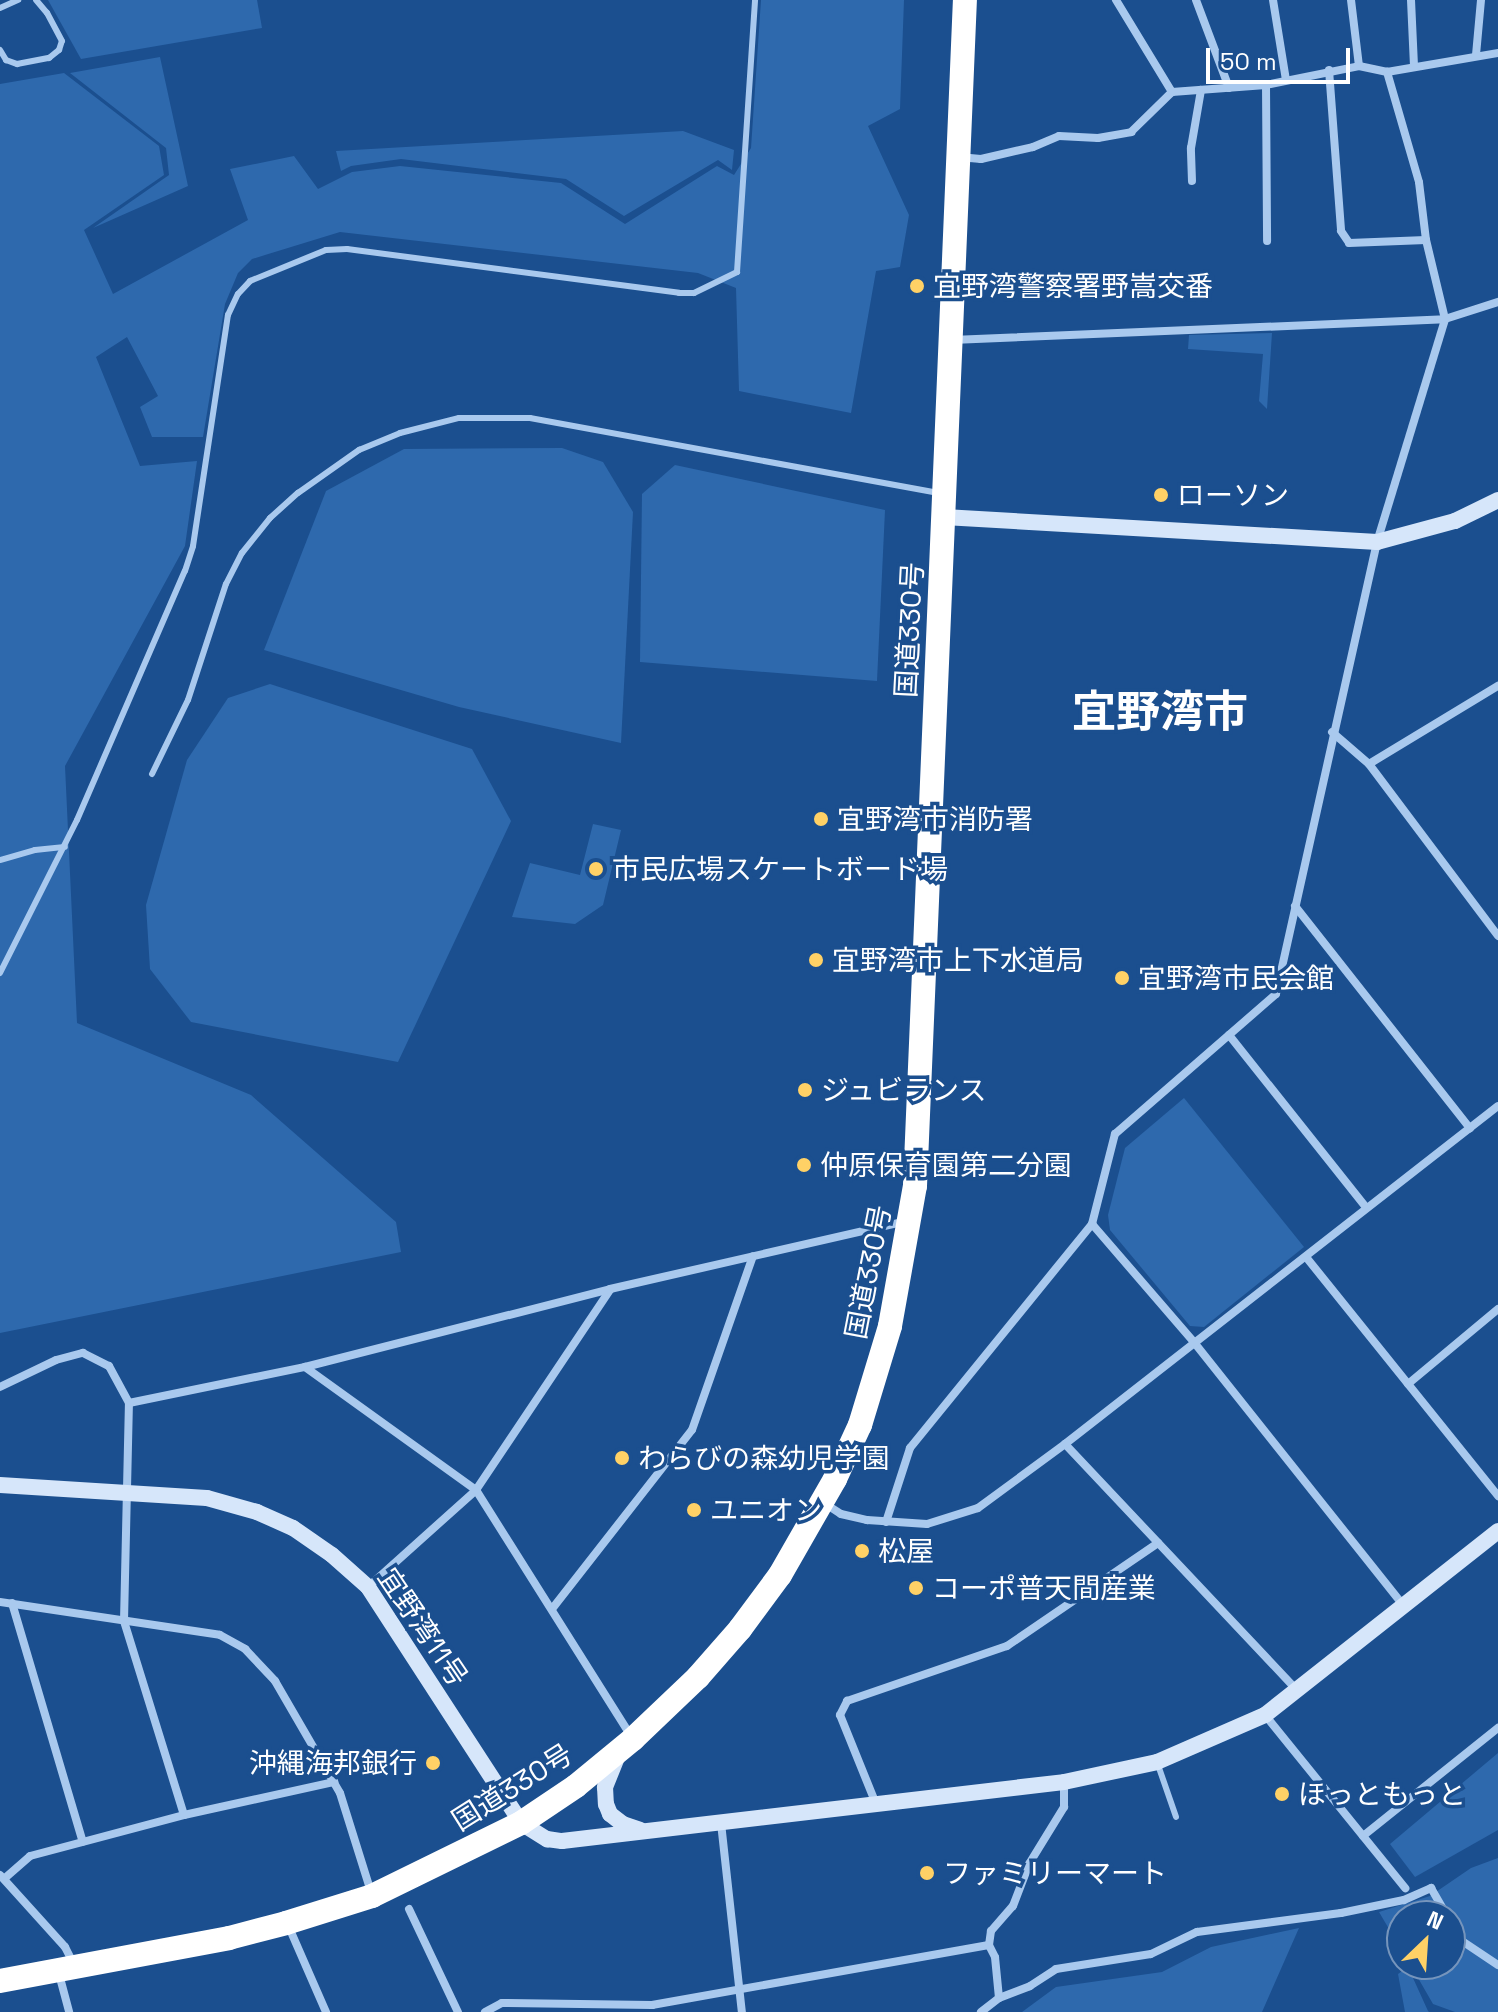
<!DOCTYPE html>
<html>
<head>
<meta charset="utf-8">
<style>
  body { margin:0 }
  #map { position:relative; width:1498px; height:2012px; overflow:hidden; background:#1b4f8f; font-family:"Space Grotesk","Noto Sans JP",sans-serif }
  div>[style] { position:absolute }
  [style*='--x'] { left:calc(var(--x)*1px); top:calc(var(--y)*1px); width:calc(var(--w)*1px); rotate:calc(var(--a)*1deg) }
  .green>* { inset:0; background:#2e69ad }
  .lane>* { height:6px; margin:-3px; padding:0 3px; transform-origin:3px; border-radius:3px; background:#a9c9ee }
  .street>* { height:8px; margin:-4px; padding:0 4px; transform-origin:4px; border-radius:4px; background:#a9c9ee }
  .secondary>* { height:16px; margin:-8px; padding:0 8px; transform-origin:8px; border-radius:8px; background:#d6e6fa }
  .highway>* { height:24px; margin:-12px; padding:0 12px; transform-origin:12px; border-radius:12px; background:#fff }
  .dots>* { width:22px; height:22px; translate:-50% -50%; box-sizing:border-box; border:4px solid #1b4f8f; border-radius:50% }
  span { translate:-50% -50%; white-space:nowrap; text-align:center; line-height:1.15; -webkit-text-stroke:7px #1b4f8f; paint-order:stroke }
  .poi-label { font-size:28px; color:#fff }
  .left { translate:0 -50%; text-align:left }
  .right { translate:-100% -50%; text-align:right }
  .street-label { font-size:28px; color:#fff }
  .town-label { font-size:44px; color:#fff; font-weight:700 }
  .north { position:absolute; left:1386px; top:1900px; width:80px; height:80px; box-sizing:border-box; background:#1b4f8f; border:2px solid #7695bc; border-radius:50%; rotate:25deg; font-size:22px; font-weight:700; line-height:32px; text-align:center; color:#fff }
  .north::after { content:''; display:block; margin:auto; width:28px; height:36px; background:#ffd166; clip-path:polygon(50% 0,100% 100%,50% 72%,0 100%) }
  .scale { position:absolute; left:1206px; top:48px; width:144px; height:36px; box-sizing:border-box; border:4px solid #fff; border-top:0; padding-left:10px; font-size:24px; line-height:28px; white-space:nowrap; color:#fff; -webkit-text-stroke:6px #1b4f8f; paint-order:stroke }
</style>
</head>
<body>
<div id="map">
  <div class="green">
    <div style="clip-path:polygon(48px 0,257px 0,262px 28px,81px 59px)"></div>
    <div style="clip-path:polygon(761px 0,904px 0,900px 109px,868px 126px,909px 215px,900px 267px,876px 271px,851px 413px,739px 391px,736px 288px,698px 273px,340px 232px,252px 259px,238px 273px,225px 304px,203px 437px,152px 437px,140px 407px,158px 396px,127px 337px,96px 357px,140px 466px,197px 461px,185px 546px,65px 766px,77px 1023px,251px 1095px,396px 1222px,401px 1252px,0 1333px,0 84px,64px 73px,159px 146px,164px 175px,84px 230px,113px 294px,248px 220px,230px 169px,294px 156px,318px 189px,352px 172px,400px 166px,561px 183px,625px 224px,717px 166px,734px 175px,751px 148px)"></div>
    <div style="clip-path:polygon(160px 57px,188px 186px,93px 228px,169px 175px,166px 148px,70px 73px)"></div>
    <div style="clip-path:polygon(683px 131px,734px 150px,732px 170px,718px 160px,624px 216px,566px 179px,401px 159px,351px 166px,341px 171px,336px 151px)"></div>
    <div style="clip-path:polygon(1272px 333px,1267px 409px,1259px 401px,1263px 354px,1188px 349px,1189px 335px)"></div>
    <div style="clip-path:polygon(562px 448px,603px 462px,633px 512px,621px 743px,459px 707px,264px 650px,326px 491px,404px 449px)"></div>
    <div style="clip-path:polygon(675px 465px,885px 510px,877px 681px,640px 662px,642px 494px)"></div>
    <div style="clip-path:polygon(270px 684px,472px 749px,511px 821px,398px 1062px,191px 1022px,150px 969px,146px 905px,187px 760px,228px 698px)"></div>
    <div style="clip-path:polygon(593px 824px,621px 830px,603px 905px,575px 924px,512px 917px,530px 863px,580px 875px)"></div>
    <div style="clip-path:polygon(1184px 1098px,1304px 1247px,1204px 1327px,1190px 1326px,1110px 1230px,1108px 1215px,1125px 1148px)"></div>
    <div style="clip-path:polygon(1498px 1753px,1498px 1830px,1415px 1877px,1390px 1844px)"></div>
    <div style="clip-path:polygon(1498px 1858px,1498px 2012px,1455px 2012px,1433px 2004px,1410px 1964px,1450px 1964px,1450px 1916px,1402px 1916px,1402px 1951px,1379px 1912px,1430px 1896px,1471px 1868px)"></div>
    <div style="clip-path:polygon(1299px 1928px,1262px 2012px,1022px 2012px,1056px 1987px,1162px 1972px,1211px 1947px)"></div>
    <div style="clip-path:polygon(1408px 1967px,1428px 2011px,1429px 2012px,1405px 2012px,1398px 1974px)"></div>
  </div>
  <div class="lane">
    <div style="--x:0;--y:8;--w:20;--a:-24"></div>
    <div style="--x:0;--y:50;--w:12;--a:59"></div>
    <div style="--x:6;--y:60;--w:12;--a:20"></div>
    <div style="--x:17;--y:64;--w:33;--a:-11"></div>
    <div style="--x:49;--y:58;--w:13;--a:-39"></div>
    <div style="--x:59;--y:50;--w:9;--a:-72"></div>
    <div style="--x:62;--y:41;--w:32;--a:-118"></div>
    <div style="--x:47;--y:13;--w:17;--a:-130"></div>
    <div style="--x:152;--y:774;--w:82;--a:-64.1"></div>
    <div style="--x:188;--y:700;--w:122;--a:-71.9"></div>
    <div style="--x:226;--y:584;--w:35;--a:-63"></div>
    <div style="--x:242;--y:553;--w:45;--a:-51.3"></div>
    <div style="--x:270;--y:518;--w:38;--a:-42"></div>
    <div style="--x:298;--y:493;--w:75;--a:-35.2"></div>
    <div style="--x:359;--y:450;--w:44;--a:-22.5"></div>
    <div style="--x:400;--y:433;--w:61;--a:-14.3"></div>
    <div style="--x:459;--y:418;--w:71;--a:0"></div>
    <div style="--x:530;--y:418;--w:414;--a:10.4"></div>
    <div style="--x:0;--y:860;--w:36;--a:-16"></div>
    <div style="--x:35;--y:850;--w:30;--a:-6"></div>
    <div style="--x:0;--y:973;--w:171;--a:-63.3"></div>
    <div style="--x:77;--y:820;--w:271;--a:-66.6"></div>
    <div style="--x:185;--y:571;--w:26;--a:-72"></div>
    <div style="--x:193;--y:546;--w:234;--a:-81.4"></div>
    <div style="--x:228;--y:315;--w:23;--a:-65"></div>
    <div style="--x:238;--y:294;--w:18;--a:-47"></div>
    <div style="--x:250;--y:281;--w:82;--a:-22.2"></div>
    <div style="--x:326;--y:250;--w:21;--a:-3"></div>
    <div style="--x:347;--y:249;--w:335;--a:7.5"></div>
    <div style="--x:679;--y:293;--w:15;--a:0"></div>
    <div style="--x:694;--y:293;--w:48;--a:-26"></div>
    <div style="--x:737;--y:272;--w:273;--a:-86.2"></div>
    <div style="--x:1157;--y:1762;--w:58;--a:70.9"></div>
  </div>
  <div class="street">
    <div style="--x:1116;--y:0;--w:108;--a:58.7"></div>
    <div style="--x:1196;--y:0;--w:94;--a:69.4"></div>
    <div style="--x:1273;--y:0;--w:81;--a:80.8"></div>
    <div style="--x:1351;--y:0;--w:66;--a:83.1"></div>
    <div style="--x:1411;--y:0;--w:67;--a:87.4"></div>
    <div style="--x:1476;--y:55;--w:55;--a:-84.8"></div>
    <div style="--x:1329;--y:70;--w:161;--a:85.7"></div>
    <div style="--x:1341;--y:231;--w:14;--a:56"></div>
    <div style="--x:1349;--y:243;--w:77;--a:-2.2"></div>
    <div style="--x:1266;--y:85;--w:156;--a:89.6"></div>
    <div style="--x:959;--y:157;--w:22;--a:5"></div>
    <div style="--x:981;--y:159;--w:53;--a:-13"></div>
    <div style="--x:1033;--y:147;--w:28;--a:-23"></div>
    <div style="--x:1059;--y:136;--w:39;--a:3"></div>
    <div style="--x:1098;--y:138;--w:34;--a:-10"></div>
    <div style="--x:1131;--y:132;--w:57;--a:-44.3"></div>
    <div style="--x:1172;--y:92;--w:94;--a:-4.3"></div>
    <div style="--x:1266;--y:85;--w:95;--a:-11.5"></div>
    <div style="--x:1359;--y:66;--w:29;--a:12"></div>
    <div style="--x:1387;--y:72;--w:113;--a:-9.7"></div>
    <div style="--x:1192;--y:181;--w:33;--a:-92"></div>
    <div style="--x:1191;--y:148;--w:59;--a:-80.2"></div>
    <div style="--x:952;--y:340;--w:493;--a:-2.4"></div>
    <div style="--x:1445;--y:319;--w:56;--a:-17.8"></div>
    <div style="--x:1332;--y:732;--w:49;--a:40.9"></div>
    <div style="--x:1369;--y:764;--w:215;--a:53.1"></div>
    <div style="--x:1369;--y:764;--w:151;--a:-31.2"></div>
    <div style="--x:1295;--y:906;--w:283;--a:51.8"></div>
    <div style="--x:1229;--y:1035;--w:220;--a:51.5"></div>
    <div style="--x:1092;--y:1224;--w:155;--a:49.2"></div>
    <div style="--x:1193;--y:1341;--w:339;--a:51.5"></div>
    <div style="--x:1306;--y:1257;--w:307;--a:51.2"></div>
    <div style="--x:305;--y:1367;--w:211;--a:35.7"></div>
    <div style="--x:476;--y:1490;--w:293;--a:57.8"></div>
    <div style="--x:1408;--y:1384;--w:117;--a:-39.8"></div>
    <div style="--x:0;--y:1387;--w:62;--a:-25.7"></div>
    <div style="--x:56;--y:1360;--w:28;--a:-15"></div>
    <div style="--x:83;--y:1353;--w:29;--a:27"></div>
    <div style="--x:109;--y:1366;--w:42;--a:61.6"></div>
    <div style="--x:1065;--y:1444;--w:340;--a:46.7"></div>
    <div style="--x:824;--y:1503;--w:20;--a:33"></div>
    <div style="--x:841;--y:1514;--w:27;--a:13"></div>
    <div style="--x:867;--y:1520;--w:60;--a:3.8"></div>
    <div style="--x:927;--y:1524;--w:53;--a:-17.4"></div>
    <div style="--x:978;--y:1508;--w:108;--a:-36.3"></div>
    <div style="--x:1065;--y:1444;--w:549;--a:-37.98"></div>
    <div style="--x:886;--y:1522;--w:78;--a:-72"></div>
    <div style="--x:910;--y:1448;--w:289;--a:-50.9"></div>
    <div style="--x:1092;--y:1224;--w:93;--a:-75.7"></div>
    <div style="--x:1115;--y:1134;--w:213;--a:-41"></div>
    <div style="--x:1276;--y:994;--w:463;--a:-77.4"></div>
    <div style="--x:1377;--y:542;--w:233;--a:-73"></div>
    <div style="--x:1445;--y:319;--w:81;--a:-103.5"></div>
    <div style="--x:1426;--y:240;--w:58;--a:-96.9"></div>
    <div style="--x:1419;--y:182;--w:115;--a:-106.2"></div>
    <div style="--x:368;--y:1587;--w:145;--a:-41.9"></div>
    <div style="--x:476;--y:1490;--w:241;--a:-56.2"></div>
    <div style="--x:0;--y:1602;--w:222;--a:8.5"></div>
    <div style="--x:220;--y:1635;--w:29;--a:29"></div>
    <div style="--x:245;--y:1649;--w:44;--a:46.8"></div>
    <div style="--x:275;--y:1681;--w:129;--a:59.9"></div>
    <div style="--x:340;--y:1793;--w:107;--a:72.6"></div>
    <div style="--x:12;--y:1603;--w:249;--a:73.5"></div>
    <div style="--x:552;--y:1609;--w:227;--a:-52"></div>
    <div style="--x:692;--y:1430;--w:184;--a:-70.7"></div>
    <div style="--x:1265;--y:1715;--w:223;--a:51"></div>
    <div style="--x:876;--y:1804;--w:96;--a:-112"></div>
    <div style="--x:840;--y:1715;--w:16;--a:-63"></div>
    <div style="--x:847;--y:1701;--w:169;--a:-19"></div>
    <div style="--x:1007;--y:1646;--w:183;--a:-34.3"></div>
    <div style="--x:184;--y:1815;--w:203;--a:-107.2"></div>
    <div style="--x:124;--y:1621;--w:218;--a:-88.7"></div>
    <div style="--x:129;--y:1403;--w:180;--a:-11.6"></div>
    <div style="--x:305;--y:1367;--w:315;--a:-14.3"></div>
    <div style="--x:610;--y:1289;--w:305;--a:-12.9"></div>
    <div style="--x:721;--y:1823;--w:190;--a:83.7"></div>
    <div style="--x:1363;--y:1836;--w:173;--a:-38.7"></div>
    <div style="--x:0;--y:1875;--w:97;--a:47.9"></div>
    <div style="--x:65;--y:1947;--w:18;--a:63"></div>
    <div style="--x:5;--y:1878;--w:33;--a:-41"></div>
    <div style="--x:30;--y:1856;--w:159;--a:-14.9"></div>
    <div style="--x:184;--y:1815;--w:154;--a:-12.4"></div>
    <div style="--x:409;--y:1909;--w:114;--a:64.6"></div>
    <div style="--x:1450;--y:1922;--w:19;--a:62"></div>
    <div style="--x:1459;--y:1939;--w:47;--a:33.7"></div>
    <div style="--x:288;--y:1925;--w:95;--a:66.4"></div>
    <div style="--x:59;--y:1974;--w:39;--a:75"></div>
    <div style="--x:999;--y:1998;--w:33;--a:-21"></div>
    <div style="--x:1030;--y:1986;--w:31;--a:-33"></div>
    <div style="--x:1056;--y:1969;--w:96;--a:-9"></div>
    <div style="--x:1151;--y:1954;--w:51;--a:-25.6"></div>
    <div style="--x:1197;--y:1932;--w:145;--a:-7.5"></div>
    <div style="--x:1341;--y:1913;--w:64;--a:-11.7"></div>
    <div style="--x:1404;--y:1900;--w:30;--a:-24"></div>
    <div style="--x:1431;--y:1888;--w:32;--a:60"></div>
    <div style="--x:485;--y:2012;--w:19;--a:-28"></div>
    <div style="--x:502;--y:2003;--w:150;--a:0.8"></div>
    <div style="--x:652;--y:2005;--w:342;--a:-10.1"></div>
    <div style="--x:981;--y:2012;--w:23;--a:-38"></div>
    <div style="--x:999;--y:1998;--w:41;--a:-95.6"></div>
    <div style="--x:995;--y:1957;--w:13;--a:-117"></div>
    <div style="--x:989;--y:1945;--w:14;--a:-82"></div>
    <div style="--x:991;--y:1931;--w:33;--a:-49"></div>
    <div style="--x:1013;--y:1906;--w:45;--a:-69.1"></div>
    <div style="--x:1029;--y:1864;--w:67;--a:-58.4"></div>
    <div style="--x:1064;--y:1807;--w:25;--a:-90"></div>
  </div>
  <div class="secondary">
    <div style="--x:944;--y:517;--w:434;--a:3.3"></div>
    <div style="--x:1377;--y:542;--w:81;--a:-15.1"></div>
    <div style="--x:1455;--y:521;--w:48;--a:-26"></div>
    <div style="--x:0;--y:1485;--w:207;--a:3.6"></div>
    <div style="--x:207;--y:1498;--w:52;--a:15.6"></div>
    <div style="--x:257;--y:1512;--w:39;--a:24"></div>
    <div style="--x:293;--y:1528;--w:47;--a:34.7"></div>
    <div style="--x:332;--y:1555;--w:48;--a:41.6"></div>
    <div style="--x:368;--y:1587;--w:281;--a:57"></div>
    <div style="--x:521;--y:1823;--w:31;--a:32"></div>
    <div style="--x:547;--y:1839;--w:15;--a:8"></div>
    <div style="--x:562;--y:1841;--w:505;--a:-6.7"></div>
    <div style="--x:1064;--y:1782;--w:95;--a:-12.1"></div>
    <div style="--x:1157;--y:1762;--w:118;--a:-23.5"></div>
    <div style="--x:1265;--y:1715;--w:297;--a:-38.3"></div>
    <div style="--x:618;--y:1755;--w:35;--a:112"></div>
    <div style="--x:605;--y:1787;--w:17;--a:87"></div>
    <div style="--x:606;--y:1804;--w:11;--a:68"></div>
    <div style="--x:610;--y:1814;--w:16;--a:38"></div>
    <div style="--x:623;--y:1824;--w:18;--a:19"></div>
  </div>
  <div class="highway">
    <div style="--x:0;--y:1981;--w:233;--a:-10.6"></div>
    <div style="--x:229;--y:1938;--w:59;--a:-14.7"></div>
    <div style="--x:286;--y:1923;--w:90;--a:-17.4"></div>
    <div style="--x:372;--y:1896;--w:166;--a:-26.1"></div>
    <div style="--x:521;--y:1823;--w:66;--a:-33.9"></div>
    <div style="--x:576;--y:1786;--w:74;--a:-39.5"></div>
    <div style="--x:633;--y:1739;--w:90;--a:-43.6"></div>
    <div style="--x:698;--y:1677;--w:64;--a:-48.8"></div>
    <div style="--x:740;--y:1629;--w:67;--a:-53.5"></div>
    <div style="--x:780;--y:1575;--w:111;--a:-60.2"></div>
    <div style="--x:835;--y:1479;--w:60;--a:-65.2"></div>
    <div style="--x:860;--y:1425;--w:103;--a:-73.1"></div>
    <div style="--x:890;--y:1326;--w:142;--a:-79.9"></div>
    <div style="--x:915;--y:1186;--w:1187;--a:-87.59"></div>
  </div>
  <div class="dots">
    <div style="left:917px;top:286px;background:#ffd166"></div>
    <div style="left:1161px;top:495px;background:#ffd166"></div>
    <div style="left:821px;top:819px;background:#ffd166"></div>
    <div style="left:596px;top:869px;background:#ffd166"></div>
    <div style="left:816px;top:960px;background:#ffd166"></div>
    <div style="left:1122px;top:978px;background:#ffd166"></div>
    <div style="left:805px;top:1090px;background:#ffd166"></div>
    <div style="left:804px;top:1165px;background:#ffd166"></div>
    <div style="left:622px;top:1458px;background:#ffd166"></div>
    <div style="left:694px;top:1510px;background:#ffd166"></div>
    <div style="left:862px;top:1551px;background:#ffd166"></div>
    <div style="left:916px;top:1588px;background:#ffd166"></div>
    <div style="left:433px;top:1763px;background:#ffd166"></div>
    <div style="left:1282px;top:1794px;background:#ffd166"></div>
    <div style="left:927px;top:1873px;background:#ffd166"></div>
  </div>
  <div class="poi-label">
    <span class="left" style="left:933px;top:286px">宜野湾警察署野嵩交番</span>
    <span class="left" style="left:1177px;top:495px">ローソン</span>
    <span class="left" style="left:837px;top:819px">宜野湾市消防署</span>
    <span class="left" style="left:612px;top:869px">市民広場スケートボード場</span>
    <span class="left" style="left:832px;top:960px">宜野湾市上下水道局</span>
    <span class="left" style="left:1138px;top:978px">宜野湾市民会館</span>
    <span class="left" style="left:821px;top:1090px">ジュビランス</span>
    <span class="left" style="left:820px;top:1165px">仲原保育園第二分園</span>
    <span class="left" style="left:638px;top:1458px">わらびの森幼児学園</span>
    <span class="left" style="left:710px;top:1510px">ユニオン</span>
    <span class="left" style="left:878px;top:1551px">松屋</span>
    <span class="left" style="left:932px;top:1588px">コーポ普天間産業</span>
    <span class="right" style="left:417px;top:1763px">沖縄海邦銀行</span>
    <span class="left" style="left:1298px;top:1794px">ほっともっと</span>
    <span class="left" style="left:943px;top:1873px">ファミリーマート</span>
  </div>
  <div class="street-label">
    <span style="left:909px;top:630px;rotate:-87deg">国道330号</span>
    <span style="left:868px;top:1272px;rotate:-79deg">国道330号</span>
    <span style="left:423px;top:1627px;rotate:56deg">宜野湾11号</span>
    <span style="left:512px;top:1787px;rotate:-32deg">国道330号</span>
  </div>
  <div class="town-label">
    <span style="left:1160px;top:712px">宜野湾市</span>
  </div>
  <div class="north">N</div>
  <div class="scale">50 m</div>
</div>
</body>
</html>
